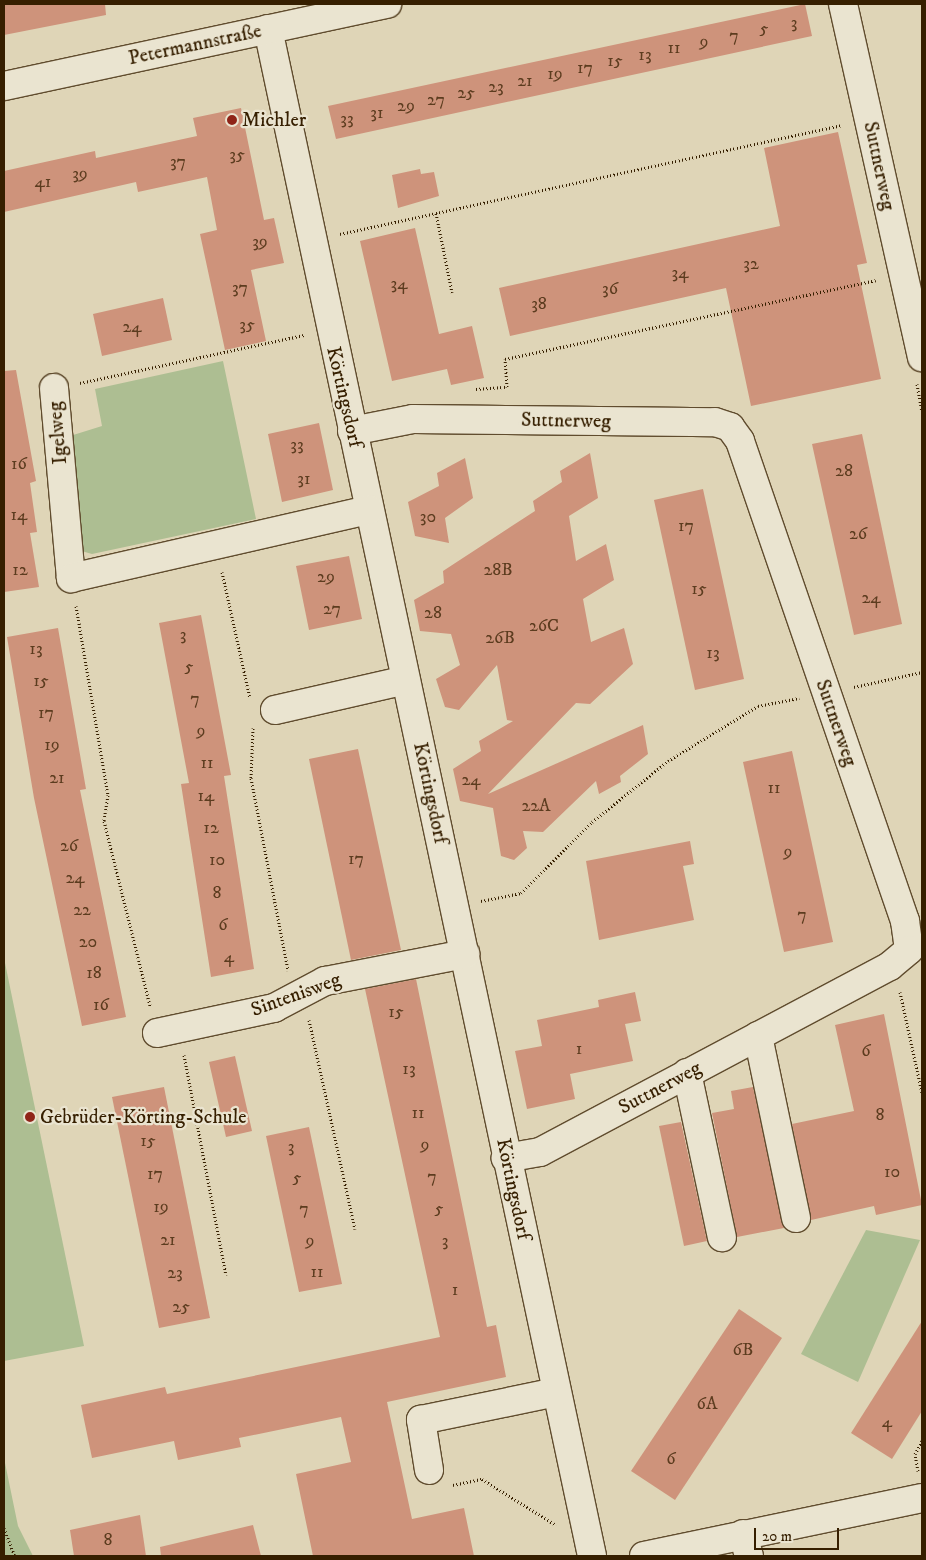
<!DOCTYPE html>
<html>
<head>
<meta charset="utf-8">
<style>
  body { margin:0 }
  #map { position:relative; width:926px; height:1560px; overflow:hidden; background:#dfd5b7; font-family:"IM FELL DW Pica",serif }
  div>[style] { position:absolute }
  [style*='--x'] { left:calc(var(--x)*1px); top:calc(var(--y)*1px); width:calc(var(--w)*1px); rotate:calc(var(--a)*1deg) }
  .green>* { inset:0; background:#adbe92 }
  .building>* { inset:0; background:#ce937b }
  .path>* { height:3px; margin-top:-1.5px; transform-origin:0; background:repeating-linear-gradient(90deg,#361f00 0 1px,transparent 0 3.5px) }
  .roads { filter:drop-shadow(1px 0 #604c2e) drop-shadow(-1px 0 #604c2e) drop-shadow(0 1px #604c2e) drop-shadow(0 -1px #604c2e) }
  .minor>* { height:28px; margin:-14px; padding:0 14px; transform-origin:14px; border-radius:14px; background:#eae4d0 }
  .dots>* { width:14px; height:14px; translate:-50% -50%; box-sizing:border-box; border:2px solid #eae4d0; border-radius:50% }
  span { translate:-50% -50%; white-space:nowrap; text-align:center; line-height:1.15; -webkit-text-stroke:4.5px #eae4d0; paint-order:stroke }
  .number-label { font-size:18px; color:#5c3c1f }
  .number-label span { -webkit-text-stroke-width:0 }
  .street-label { font-size:20px; color:#361f00 }
  .poi-label { font-size:20px; color:#361f00 }
  .left { translate:0 -50%; text-align:left }
  .frame { position:absolute; inset:0; border:5px solid #361f00; pointer-events:none }
  .scale { position:absolute; left:754px; top:1528px; width:85px; height:22px; box-sizing:border-box; border:2px solid #361f00; border-top:0; padding-left:6px; font-size:15px; line-height:18px; white-space:nowrap; color:#361f00; -webkit-text-stroke:4px #eae4d0; paint-order:stroke }
</style>
</head>
<body>
<div id="map">
  <div class="green">
    <div style="clip-path:polygon(223px 361px,256px 519px,92px 554px,78px 550px,70px 436px,102px 426px,95px 389px)"></div>
    <div style="clip-path:polygon(4px 958px,84px 1346px,4px 1361px)"></div>
    <div style="clip-path:polygon(866px 1230px,920px 1240px,858px 1382px,801px 1354px)"></div>
    <div style="clip-path:polygon(4px 1458px,18px 1526px,33px 1556px,4px 1556px)"></div>
  </div>
  <div class="building">
    <div style="clip-path:polygon(4px 4px,105px 4px,106px 15px,4px 35px)"></div>
    <div style="clip-path:polygon(805px 4px,812px 36px,336px 139px,328px 106px)"></div>
    <div style="clip-path:polygon(241px 108px,264px 220px,274px 218px,284px 263px,251px 270px,266px 341px,225px 350px,200px 234px,217px 230px,207px 177px,138px 192px,136px 182px,4px 212px,4px 171px,95px 151px,96px 158px,197px 136px,193px 118px)"></div>
    <div style="clip-path:polygon(838px 132px,867px 263px,857px 265px,881px 379px,751px 406px,726px 288px,510px 336px,499px 288px,780px 226px,764px 148px)"></div>
    <div style="clip-path:polygon(420px 169px,421px 174px,434px 172px,439px 196px,398px 208px,392px 175px)"></div>
    <div style="clip-path:polygon(415px 228px,439px 334px,472px 326px,484px 378px,451px 385px,447px 369px,392px 381px,360px 241px)"></div>
    <div style="clip-path:polygon(163px 298px,172px 340px,102px 356px,93px 314px)"></div>
    <div style="clip-path:polygon(16px 370px,36px 481px,30px 483px,37px 532px,30px 533px,39px 587px,4px 592px,4px 371px)"></div>
    <div style="clip-path:polygon(319px 423px,333px 490px,282px 502px,268px 434px)"></div>
    <div style="clip-path:polygon(862px 434px,902px 624px,854px 635px,812px 444px)"></div>
    <div style="clip-path:polygon(590px 453px,598px 498px,569px 516px,576px 561px,606px 544px,614px 580px,583px 599px,591px 642px,624px 628px,633px 664px,590px 704px,576px 703px,488px 794px,643px 725px,648px 754px,620px 776px,621px 782px,599px 794px,596px 781px,543px 832px,523px 831px,527px 848px,514px 860px,501px 856px,493px 808px,460px 801px,453px 769px,481px 751px,479px 741px,513px 721px,507px 720px,497px 665px,459px 710px,445px 707px,436px 679px,460px 665px,451px 634px,420px 631px,414px 600px,444px 583px,443px 571px,535px 511px,533px 501px,562px 482px,560px 471px)"></div>
    <div style="clip-path:polygon(465px 458px,473px 498px,445px 518px,449px 543px,415px 536px,408px 502px,439px 486px,437px 473px)"></div>
    <div style="clip-path:polygon(703px 489px,744px 679px,695px 690px,654px 500px)"></div>
    <div style="clip-path:polygon(349px 556px,362px 619px,309px 630px,296px 566px)"></div>
    <div style="clip-path:polygon(201px 615px,231px 775px,224px 776px,254px 969px,211px 977px,181px 784px,189px 783px,159px 623px)"></div>
    <div style="clip-path:polygon(58px 628px,86px 789px,80px 790px,126px 1017px,82px 1026px,34px 798px,7px 637px)"></div>
    <div style="clip-path:polygon(358px 749px,401px 950px,351px 960px,309px 759px)"></div>
    <div style="clip-path:polygon(792px 751px,833px 942px,784px 952px,743px 762px)"></div>
    <div style="clip-path:polygon(690px 841px,694px 864px,683px 866px,694px 920px,599px 940px,586px 861px)"></div>
    <div style="clip-path:polygon(416px 979px,487px 1327px,496px 1325px,506px 1377px,387px 1402px,412px 1519px,464px 1508px,474px 1556px,313px 1556px,296px 1474px,351px 1462px,341px 1417px,239px 1438px,241px 1447px,178px 1460px,174px 1441px,92px 1458px,81px 1405px,165px 1387px,167px 1394px,440px 1337px,365px 989px)"></div>
    <div style="clip-path:polygon(635px 992px,641px 1021px,625px 1024px,633px 1061px,570px 1074px,575px 1099px,527px 1109px,515px 1051px,542px 1046px,537px 1020px,599px 1007px,598px 1000px)"></div>
    <div style="clip-path:polygon(884px 1014px,922px 1205px,876px 1215px,874px 1206px,811px 1220px,792px 1124px,854px 1111px,835px 1025px)"></div>
    <div style="clip-path:polygon(235px 1056px,252px 1131px,226px 1137px,209px 1062px)"></div>
    <div style="clip-path:polygon(164px 1087px,210px 1318px,159px 1328px,112px 1097px)"></div>
    <div style="clip-path:polygon(753px 1087px,784px 1228px,737px 1237px,712px 1113px,734px 1109px,731px 1091px)"></div>
    <div style="clip-path:polygon(681px 1122px,707px 1241px,684px 1246px,659px 1126px)"></div>
    <div style="clip-path:polygon(309px 1127px,342px 1284px,299px 1292px,266px 1136px)"></div>
    <div style="clip-path:polygon(739px 1309px,782px 1338px,675px 1500px,631px 1471px)"></div>
    <div style="clip-path:polygon(922px 1321px,922px 1411px,892px 1459px,851px 1433px)"></div>
    <div style="clip-path:polygon(140px 1515px,146px 1556px,74px 1556px,70px 1530px)"></div>
    <div style="clip-path:polygon(253px 1525px,261px 1556px,161px 1556px,160px 1547px)"></div>
  </div>
  <div class="path">
    <div style="--x:436;--y:213;--w:81;--a:78.6"></div>
    <div style="--x:340;--y:234;--w:514;--a:-12.25"></div>
    <div style="--x:80;--y:383;--w:229;--a:-12.1"></div>
    <div style="--x:917;--y:384;--w:27;--a:80"></div>
    <div style="--x:476;--y:389;--w:31;--a:-4"></div>
    <div style="--x:507;--y:387;--w:28;--a:-94"></div>
    <div style="--x:505;--y:359;--w:379;--a:-12"></div>
    <div style="--x:222;--y:572;--w:129;--a:77.5"></div>
    <div style="--x:76;--y:606;--w:192;--a:80.4"></div>
    <div style="--x:108;--y:795;--w:26;--a:99"></div>
    <div style="--x:104;--y:821;--w:191;--a:76"></div>
    <div style="--x:854;--y:687;--w:70;--a:-12.4"></div>
    <div style="--x:253;--y:728;--w:50;--a:92.3"></div>
    <div style="--x:251;--y:778;--w:196;--a:79.1"></div>
    <div style="--x:481;--y:901;--w:41;--a:-11.3"></div>
    <div style="--x:521;--y:893;--w:100;--a:-45"></div>
    <div style="--x:592;--y:822;--w:97;--a:-38.8"></div>
    <div style="--x:668;--y:761;--w:105;--a:-31.4"></div>
    <div style="--x:758;--y:706;--w:42;--a:-11"></div>
    <div style="--x:900;--y:992;--w:103;--a:77.7"></div>
    <div style="--x:309;--y:1020;--w:214;--a:77.6"></div>
    <div style="--x:184;--y:1055;--w:224;--a:79.2"></div>
    <div style="--x:918;--y:1471;--w:17;--a:-100"></div>
    <div style="--x:915;--y:1454;--w:15;--a:-62"></div>
    <div style="--x:453;--y:1485;--w:30;--a:-12"></div>
    <div style="--x:482;--y:1479;--w:87;--a:31.9"></div>
    <div style="--x:4;--y:1528;--w:30;--a:69"></div>
  </div>
  <div class="roads">
    <div class="minor">
      <div style="--x:843;--y:4;--w:362;--a:77.4"></div>
      <div style="--x:268;--y:29;--w:1561;--a:78.02"></div>
      <div style="--x:4;--y:86;--w:392;--a:-12.1"></div>
      <div style="--x:54;--y:388;--w:191;--a:84.9"></div>
      <div style="--x:71;--y:578;--w:306;--a:-12.9"></div>
      <div style="--x:352;--y:431;--w:62;--a:-11.1"></div>
      <div style="--x:413;--y:419;--w:302;--a:0.6"></div>
      <div style="--x:715;--y:422;--w:16;--a:18"></div>
      <div style="--x:730;--y:427;--w:17;--a:54"></div>
      <div style="--x:740;--y:441;--w:508;--a:71.03"></div>
      <div style="--x:905;--y:921;--w:29;--a:82"></div>
      <div style="--x:909;--y:950;--w:25;--a:140"></div>
      <div style="--x:890;--y:966;--w:396;--a:152"></div>
      <div style="--x:540;--y:1152;--w:35;--a:170"></div>
      <div style="--x:275;--y:710;--w:134;--a:-12.9"></div>
      <div style="--x:157;--y:1033;--w:120;--a:-12.1"></div>
      <div style="--x:274;--y:1008;--w:58;--a:-27.9"></div>
      <div style="--x:325;--y:981;--w:143;--a:-10.9"></div>
      <div style="--x:758;--y:1036;--w:186;--a:78.2"></div>
      <div style="--x:687;--y:1073;--w:168;--a:78"></div>
      <div style="--x:429;--y:1470;--w:51;--a:-99.1"></div>
      <div style="--x:421;--y:1420;--w:138;--a:-11.7"></div>
      <div style="--x:743;--y:1534;--w:23;--a:75"></div>
      <div style="--x:644;--y:1556;--w:284;--a:-11.8"></div>
    </div>
  </div>
  <div class="dots">
    <div style="left:232px;top:120px;background:#8f2418"></div>
    <div style="left:30px;top:1117px;background:#8f2418"></div>
  </div>
  <div class="number-label">
    <span style="left:794px;top:23px">3</span>
    <span style="left:764px;top:29px">5</span>
    <span style="left:734px;top:36px">7</span>
    <span style="left:704px;top:42px">9</span>
    <span style="left:674px;top:48px">11</span>
    <span style="left:645px;top:55px">13</span>
    <span style="left:615px;top:61px">15</span>
    <span style="left:585px;top:68px">17</span>
    <span style="left:555px;top:74px">19</span>
    <span style="left:525px;top:81px">21</span>
    <span style="left:496px;top:87px">23</span>
    <span style="left:466px;top:93px">25</span>
    <span style="left:436px;top:100px">27</span>
    <span style="left:406px;top:106px">29</span>
    <span style="left:377px;top:113px">31</span>
    <span style="left:347px;top:119px">33</span>
    <span style="left:237px;top:155px">35</span>
    <span style="left:178px;top:162px">37</span>
    <span style="left:80px;top:174px">39</span>
    <span style="left:43px;top:182px">41</span>
    <span style="left:260px;top:242px">39</span>
    <span style="left:751px;top:264px">32</span>
    <span style="left:680px;top:273px">34</span>
    <span style="left:399px;top:284px">34</span>
    <span style="left:240px;top:288px">37</span>
    <span style="left:610px;top:289px">36</span>
    <span style="left:539px;top:304px">38</span>
    <span style="left:247px;top:325px">35</span>
    <span style="left:132px;top:327px">24</span>
    <span style="left:297px;top:445px">33</span>
    <span style="left:19px;top:464px">16</span>
    <span style="left:844px;top:471px">28</span>
    <span style="left:304px;top:479px">31</span>
    <span style="left:19px;top:515px">14</span>
    <span style="left:428px;top:517px">30</span>
    <span style="left:686px;top:526px">17</span>
    <span style="left:858px;top:534px">26</span>
    <span style="left:20px;top:570px">12</span>
    <span style="left:498px;top:570px">28B</span>
    <span style="left:326px;top:577px">29</span>
    <span style="left:699px;top:589px">15</span>
    <span style="left:871px;top:598px">24</span>
    <span style="left:332px;top:609px">27</span>
    <span style="left:433px;top:613px">28</span>
    <span style="left:544px;top:626px">26C</span>
    <span style="left:183px;top:635px">3</span>
    <span style="left:500px;top:638px">26B</span>
    <span style="left:36px;top:649px">13</span>
    <span style="left:713px;top:653px">13</span>
    <span style="left:189px;top:667px">5</span>
    <span style="left:41px;top:681px">15</span>
    <span style="left:195px;top:699px">7</span>
    <span style="left:46px;top:713px">17</span>
    <span style="left:201px;top:731px">9</span>
    <span style="left:52px;top:745px">19</span>
    <span style="left:207px;top:763px">11</span>
    <span style="left:57px;top:778px">21</span>
    <span style="left:471px;top:780px">24</span>
    <span style="left:774px;top:788px">11</span>
    <span style="left:206px;top:796px">14</span>
    <span style="left:536px;top:806px">22A</span>
    <span style="left:211px;top:828px">12</span>
    <span style="left:69px;top:846px">26</span>
    <span style="left:788px;top:852px">9</span>
    <span style="left:356px;top:859px">17</span>
    <span style="left:217px;top:860px">10</span>
    <span style="left:75px;top:878px">24</span>
    <span style="left:217px;top:893px">8</span>
    <span style="left:82px;top:910px">22</span>
    <span style="left:802px;top:915px">7</span>
    <span style="left:223px;top:925px">6</span>
    <span style="left:88px;top:942px">20</span>
    <span style="left:229px;top:957px">4</span>
    <span style="left:94px;top:973px">18</span>
    <span style="left:101px;top:1005px">16</span>
    <span style="left:396px;top:1012px">15</span>
    <span style="left:579px;top:1049px">1</span>
    <span style="left:866px;top:1051px">6</span>
    <span style="left:409px;top:1069px">13</span>
    <span style="left:418px;top:1113px">11</span>
    <span style="left:880px;top:1115px">8</span>
    <span style="left:148px;top:1141px">15</span>
    <span style="left:425px;top:1145px">9</span>
    <span style="left:291px;top:1147px">3</span>
    <span style="left:892px;top:1172px">10</span>
    <span style="left:155px;top:1174px">17</span>
    <span style="left:432px;top:1177px">7</span>
    <span style="left:297px;top:1178px">5</span>
    <span style="left:161px;top:1207px">19</span>
    <span style="left:304px;top:1209px">7</span>
    <span style="left:439px;top:1209px">5</span>
    <span style="left:168px;top:1240px">21</span>
    <span style="left:310px;top:1241px">9</span>
    <span style="left:445px;top:1241px">3</span>
    <span style="left:317px;top:1272px">11</span>
    <span style="left:175px;top:1273px">23</span>
    <span style="left:455px;top:1290px">1</span>
    <span style="left:181px;top:1307px">25</span>
    <span style="left:743px;top:1350px">6B</span>
    <span style="left:707px;top:1404px">6A</span>
    <span style="left:887px;top:1422px">4</span>
    <span style="left:671px;top:1459px">6</span>
    <span style="left:108px;top:1540px">8</span>
  </div>
  <div class="street-label">
    <span style="left:195px;top:45px;rotate:-12deg">Petermannstraße</span>
    <span style="left:879px;top:166px;rotate:78deg">Suttnerweg</span>
    <span style="left:344px;top:397px;rotate:77deg">Körtingsdorf</span>
    <span style="left:566px;top:421px;rotate:1deg">Suttnerweg</span>
    <span style="left:58px;top:433px;rotate:-95deg">Igelweg</span>
    <span style="left:836px;top:723px;rotate:71deg">Suttnerweg</span>
    <span style="left:430px;top:793px;rotate:78deg">Körtingsdorf</span>
    <span style="left:296px;top:995px;rotate:-20deg">Sintenisweg</span>
    <span style="left:660px;top:1088px;rotate:-28deg">Suttnerweg</span>
    <span style="left:513px;top:1189px;rotate:78deg">Körtingsdorf</span>
  </div>
  <div class="poi-label">
    <span class="left" style="left:242px;top:120px">Michler</span>
    <span class="left" style="left:40px;top:1117px">Gebrüder-Körting-Schule</span>
  </div>
  <div class="frame"></div>
  <div class="scale">20 m</div>
</div>
</body>
</html>
